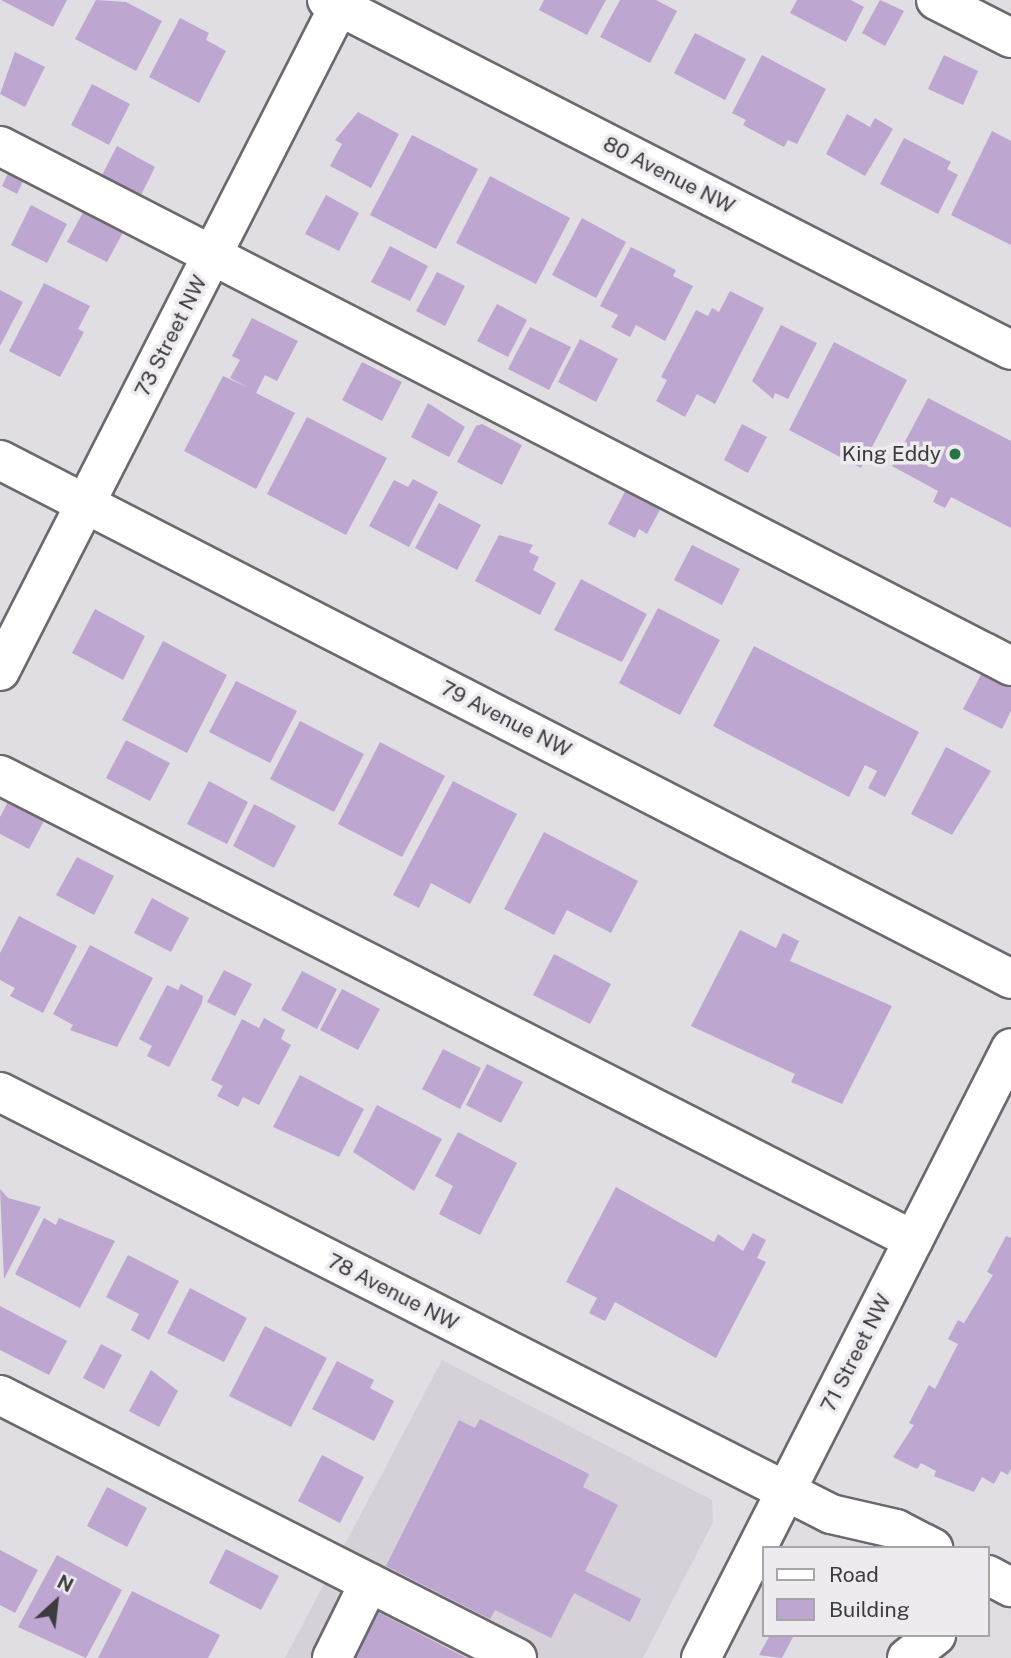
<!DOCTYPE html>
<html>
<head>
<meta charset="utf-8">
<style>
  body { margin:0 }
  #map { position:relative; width:1011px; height:1658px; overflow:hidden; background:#e0dee2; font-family:"Public Sans",sans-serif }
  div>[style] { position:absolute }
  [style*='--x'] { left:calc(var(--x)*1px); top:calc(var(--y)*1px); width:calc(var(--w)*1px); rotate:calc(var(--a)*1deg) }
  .built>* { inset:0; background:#d6d0d9 }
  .building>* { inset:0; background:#bda6d0 }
  .roads { filter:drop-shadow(2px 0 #6b696c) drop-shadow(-2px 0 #6b696c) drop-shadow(0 2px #6b696c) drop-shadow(0 -2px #6b696c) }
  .minor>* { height:38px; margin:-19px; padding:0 19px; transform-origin:19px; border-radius:19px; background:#fff }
  .dots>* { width:19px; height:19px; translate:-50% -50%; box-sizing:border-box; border:4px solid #edebef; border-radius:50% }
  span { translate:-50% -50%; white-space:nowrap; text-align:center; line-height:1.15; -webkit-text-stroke:7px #edebef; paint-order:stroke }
  .street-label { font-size:21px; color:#3d3c3d }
  .poi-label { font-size:21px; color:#3d3c3d }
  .right { translate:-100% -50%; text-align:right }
  .legend { position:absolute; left:762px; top:1546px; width:228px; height:91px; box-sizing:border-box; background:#edebef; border:2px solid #a7a5a8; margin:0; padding:9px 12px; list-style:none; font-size:21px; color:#3d3c3d }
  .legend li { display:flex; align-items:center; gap:14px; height:35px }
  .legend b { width:35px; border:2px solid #a7a5a8 }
  .north { position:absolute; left:21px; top:1567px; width:70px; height:70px; -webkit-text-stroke:5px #edebef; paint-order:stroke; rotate:27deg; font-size:19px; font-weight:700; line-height:28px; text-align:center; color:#3d3c3d }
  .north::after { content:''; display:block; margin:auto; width:24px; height:32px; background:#3d3c3d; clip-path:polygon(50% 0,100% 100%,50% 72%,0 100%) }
</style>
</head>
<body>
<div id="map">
  <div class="built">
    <div style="clip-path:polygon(442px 1360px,712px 1500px,713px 1522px,643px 1658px,285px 1658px)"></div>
  </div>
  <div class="building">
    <div style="clip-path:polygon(1px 0,67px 0,53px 27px)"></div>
    <div style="clip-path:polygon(96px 0,126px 2px,162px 21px,136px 71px,75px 39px)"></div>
    <div style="clip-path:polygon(544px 0,606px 0,587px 35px,539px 10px)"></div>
    <div style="clip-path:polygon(620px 0,656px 0,677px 11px,650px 63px,600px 37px)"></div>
    <div style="clip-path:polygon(797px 0,851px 0,864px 7px,846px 42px,790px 13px)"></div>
    <div style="clip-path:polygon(880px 0,904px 11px,885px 46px,862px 33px)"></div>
    <div style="clip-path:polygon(180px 18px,209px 33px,206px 40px,226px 51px,199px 103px,149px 77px)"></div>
    <div style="clip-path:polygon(695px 33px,746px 59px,725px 100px,674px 73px)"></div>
    <div style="clip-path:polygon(15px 52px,45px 67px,25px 107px,0 94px)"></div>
    <div style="clip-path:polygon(762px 55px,826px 89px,797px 144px,788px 140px,784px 147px,743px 125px,746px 120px,732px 113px)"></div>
    <div style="clip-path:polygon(944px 55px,978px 71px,963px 105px,928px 89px)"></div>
    <div style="clip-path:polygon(92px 84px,130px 104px,109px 145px,71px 125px)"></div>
    <div style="clip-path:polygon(358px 112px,399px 134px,371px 188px,330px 166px,342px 144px,335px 140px)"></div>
    <div style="clip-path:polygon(847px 114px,870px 127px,875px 118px,893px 129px,865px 176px,826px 154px)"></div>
    <div style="clip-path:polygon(992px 131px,1011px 141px,1011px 245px,951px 215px)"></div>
    <div style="clip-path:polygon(412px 135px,478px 169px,436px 249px,370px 215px)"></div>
    <div style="clip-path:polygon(904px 138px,951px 162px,947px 169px,958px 175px,938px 214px,880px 184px)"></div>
    <div style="clip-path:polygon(117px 146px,155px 167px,141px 195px,102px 175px)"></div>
    <div style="clip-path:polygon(12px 165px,27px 173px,17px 194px,2px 186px)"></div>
    <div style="clip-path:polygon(490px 176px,570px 218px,536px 284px,456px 243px)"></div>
    <div style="clip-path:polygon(326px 195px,359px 213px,339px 251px,305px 234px)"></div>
    <div style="clip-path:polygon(31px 205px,67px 224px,47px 263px,11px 245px)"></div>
    <div style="clip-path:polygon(87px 205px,127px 225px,107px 262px,67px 242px)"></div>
    <div style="clip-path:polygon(582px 218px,626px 242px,596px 298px,552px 275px)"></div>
    <div style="clip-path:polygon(390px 246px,428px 266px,410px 301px,371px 282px)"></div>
    <div style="clip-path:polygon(631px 247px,676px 270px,673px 276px,693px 286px,665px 341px,636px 325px,630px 337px,611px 327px,618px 315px,600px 306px)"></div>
    <div style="clip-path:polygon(437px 272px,465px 286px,445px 326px,416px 311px)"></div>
    <div style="clip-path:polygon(44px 283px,90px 306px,78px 329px,84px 332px,60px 377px,9px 351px)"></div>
    <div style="clip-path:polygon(0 290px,23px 302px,0 346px)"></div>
    <div style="clip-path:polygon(730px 291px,764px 308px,715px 404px,697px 394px,685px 417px,656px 401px,667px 380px,661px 377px,696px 310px,708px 316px,712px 308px,719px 312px)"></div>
    <div style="clip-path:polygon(497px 304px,527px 320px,508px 357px,477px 341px)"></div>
    <div style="clip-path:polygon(252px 318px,298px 341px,277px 381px,265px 375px,256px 393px,295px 413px,256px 489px,184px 451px,223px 376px,249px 388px,230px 378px,240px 360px,232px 356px)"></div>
    <div style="clip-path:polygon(781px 325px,817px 343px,788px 399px,775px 393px,773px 399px,752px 381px)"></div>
    <div style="clip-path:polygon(530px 327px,571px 347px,549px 390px,508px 369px)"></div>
    <div style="clip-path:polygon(580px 339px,618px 359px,596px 402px,558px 382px)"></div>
    <div style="clip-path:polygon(834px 342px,907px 380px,861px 468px,789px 430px)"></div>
    <div style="clip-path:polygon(362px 362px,402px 382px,382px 421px,342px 400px)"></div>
    <div style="clip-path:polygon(928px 398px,1011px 441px,1011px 528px,951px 497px,945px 508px,933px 502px,938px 491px,892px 466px)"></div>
    <div style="clip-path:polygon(428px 403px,465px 427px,449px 457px,411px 437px)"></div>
    <div style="clip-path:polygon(307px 417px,387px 458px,346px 535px,267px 494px)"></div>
    <div style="clip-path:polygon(482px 424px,522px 445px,502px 485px,457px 462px,476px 426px)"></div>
    <div style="clip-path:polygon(742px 424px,767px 437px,748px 473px,724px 460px)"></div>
    <div style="clip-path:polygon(413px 479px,438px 492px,409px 547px,369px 526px,394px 480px,408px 487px)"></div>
    <div style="clip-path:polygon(630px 482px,665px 500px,647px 534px,639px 529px,635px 538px,608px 524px)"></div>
    <div style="clip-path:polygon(439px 503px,481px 525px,457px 570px,415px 548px)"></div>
    <div style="clip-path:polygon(499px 535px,533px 545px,529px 552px,539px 557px,533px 570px,556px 583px,540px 615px,475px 581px)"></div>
    <div style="clip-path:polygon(692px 545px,740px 569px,722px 605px,674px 580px)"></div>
    <div style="clip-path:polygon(581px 579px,647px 614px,622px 662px,554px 630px)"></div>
    <div style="clip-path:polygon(658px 608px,720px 640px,680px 715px,619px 683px)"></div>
    <div style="clip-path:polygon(95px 609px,145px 636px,123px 680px,72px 653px)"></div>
    <div style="clip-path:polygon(163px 641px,227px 675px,187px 753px,122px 720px)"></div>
    <div style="clip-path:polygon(754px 646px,919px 732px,885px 797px,868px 788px,877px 771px,865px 765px,849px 797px,713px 726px)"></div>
    <div style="clip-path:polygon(986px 665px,1011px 678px,1011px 711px,1002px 729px,963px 709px)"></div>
    <div style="clip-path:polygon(236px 681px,297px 711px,270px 763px,209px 732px)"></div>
    <div style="clip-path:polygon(300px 721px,364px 754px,334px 812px,270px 779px)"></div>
    <div style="clip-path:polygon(126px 740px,170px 763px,150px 801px,106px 778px)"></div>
    <div style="clip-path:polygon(380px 742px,445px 776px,402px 857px,338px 824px)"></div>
    <div style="clip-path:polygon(946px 747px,991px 771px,952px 835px,911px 814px)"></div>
    <div style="clip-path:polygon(209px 781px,248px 802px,227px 844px,187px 824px)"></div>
    <div style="clip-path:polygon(453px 781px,517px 814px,470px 904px,431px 883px,419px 908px,393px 895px)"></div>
    <div style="clip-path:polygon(10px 798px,46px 817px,29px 849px,0 834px,0 817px)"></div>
    <div style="clip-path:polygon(254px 804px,296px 826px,274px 868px,233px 846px)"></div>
    <div style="clip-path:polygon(544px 832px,638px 881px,611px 933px,567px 910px,554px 935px,504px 909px)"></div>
    <div style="clip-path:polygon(77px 857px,114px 876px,94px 915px,56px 895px)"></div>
    <div style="clip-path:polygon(152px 898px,189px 918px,171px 952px,134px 933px)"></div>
    <div style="clip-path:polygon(19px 916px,77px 946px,43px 1013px,10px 996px,15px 988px,0 980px,0 953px)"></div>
    <div style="clip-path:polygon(740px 930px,776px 948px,783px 933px,799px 941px,790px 961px,892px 1006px,842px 1104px,791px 1082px,795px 1074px,691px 1026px)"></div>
    <div style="clip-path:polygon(90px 945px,153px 978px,117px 1047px,70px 1030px,73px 1025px,53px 1014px)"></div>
    <div style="clip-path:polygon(554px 954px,611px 984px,590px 1024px,533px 995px)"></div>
    <div style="clip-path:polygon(224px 970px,252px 984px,235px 1016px,207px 1002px)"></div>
    <div style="clip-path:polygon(302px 971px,337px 989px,317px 1029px,281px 1010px)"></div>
    <div style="clip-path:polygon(181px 984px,203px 996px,202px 1003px,169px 1067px,147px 1056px,152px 1046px,139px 1039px,167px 985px,178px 990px)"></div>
    <div style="clip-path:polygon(342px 989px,380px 1009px,358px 1050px,320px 1030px)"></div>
    <div style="clip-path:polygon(264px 1018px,285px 1030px,281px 1039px,291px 1045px,259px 1105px,243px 1097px,238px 1107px,217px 1096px,223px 1086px,211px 1080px,242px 1019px,259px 1028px)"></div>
    <div style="clip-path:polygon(443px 1049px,481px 1068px,460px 1109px,422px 1089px)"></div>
    <div style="clip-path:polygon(487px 1064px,523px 1082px,501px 1123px,466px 1105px)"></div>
    <div style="clip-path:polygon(300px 1075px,364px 1109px,339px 1157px,273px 1127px)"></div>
    <div style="clip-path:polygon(377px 1105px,442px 1139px,414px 1191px,353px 1152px)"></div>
    <div style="clip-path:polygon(458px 1132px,517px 1163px,480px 1235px,439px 1214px,453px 1186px,435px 1176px)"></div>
    <div style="clip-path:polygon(616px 1187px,714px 1242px,718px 1234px,743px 1251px,753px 1233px,766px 1240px,757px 1258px,766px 1262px,716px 1358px,615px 1302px,605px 1321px,589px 1313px,597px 1298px,566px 1282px)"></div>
    <div style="clip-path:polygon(0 1189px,8px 1198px,41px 1207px,4px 1279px)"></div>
    <div style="clip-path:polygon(44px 1218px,56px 1225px,59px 1218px,115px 1241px,80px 1308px,15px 1274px)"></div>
    <div style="clip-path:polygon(1006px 1236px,1011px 1238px,1011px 1469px,1008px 1475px,1001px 1471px,994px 1484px,982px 1477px,974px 1492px,934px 1476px,936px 1471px,921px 1463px,917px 1469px,893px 1457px,914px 1425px,909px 1423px,929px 1385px,935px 1389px,958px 1344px,948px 1339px,958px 1320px,964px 1323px,993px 1275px,987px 1272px)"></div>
    <div style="clip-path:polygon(128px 1255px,179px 1281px,149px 1340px,131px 1330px,139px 1314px,106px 1297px)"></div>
    <div style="clip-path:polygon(190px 1288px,247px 1318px,224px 1362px,167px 1333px)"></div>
    <div style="clip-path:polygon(0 1306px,67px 1341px,49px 1375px,0 1350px)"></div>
    <div style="clip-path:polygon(265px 1326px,327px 1358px,291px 1427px,229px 1396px)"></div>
    <div style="clip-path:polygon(101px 1344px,122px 1355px,104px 1389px,83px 1378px)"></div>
    <div style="clip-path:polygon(337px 1361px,374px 1380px,370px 1388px,394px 1401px,374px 1441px,312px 1409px)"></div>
    <div style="clip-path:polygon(151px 1370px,178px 1391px,159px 1427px,129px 1411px)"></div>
    <div style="clip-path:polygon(480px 1419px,589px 1474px,583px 1487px,618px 1505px,585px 1571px,641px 1599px,630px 1622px,574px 1593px,551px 1638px,495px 1610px,490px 1619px,386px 1566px,459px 1420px,475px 1428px)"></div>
    <div style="clip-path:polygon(322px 1455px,364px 1477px,340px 1523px,298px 1501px)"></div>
    <div style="clip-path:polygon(107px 1487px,147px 1508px,127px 1547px,87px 1526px)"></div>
    <div style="clip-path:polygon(226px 1549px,279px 1576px,261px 1610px,209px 1583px)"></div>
    <div style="clip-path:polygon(0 1550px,38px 1570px,15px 1613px,0 1605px)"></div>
    <div style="clip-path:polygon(57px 1555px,122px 1590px,86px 1658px,18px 1627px)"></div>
    <div style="clip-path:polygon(132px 1591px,220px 1635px,208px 1658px,98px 1658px)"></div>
    <div style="clip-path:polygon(374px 1610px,466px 1658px,350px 1658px)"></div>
    <div style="clip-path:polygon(770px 1635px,794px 1635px,782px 1658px,759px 1655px)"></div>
  </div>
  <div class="roads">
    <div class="minor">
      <div style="--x:327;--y:0;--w:768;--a:27.1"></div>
      <div style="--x:936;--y:0;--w:84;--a:26.9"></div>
      <div style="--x:0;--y:146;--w:1137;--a:27.22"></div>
      <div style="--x:0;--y:460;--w:1136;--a:27.17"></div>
      <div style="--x:0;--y:671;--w:753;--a:-62.99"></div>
      <div style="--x:0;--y:775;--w:1025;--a:26.99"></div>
      <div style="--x:0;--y:1092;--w:932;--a:26.92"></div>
      <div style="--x:831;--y:1514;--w:67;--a:13"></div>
      <div style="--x:896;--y:1529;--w:42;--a:27.2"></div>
      <div style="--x:0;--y:1395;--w:580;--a:26.96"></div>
      <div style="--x:988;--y:1575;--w:26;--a:28"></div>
      <div style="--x:332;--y:1658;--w:84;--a:-63.7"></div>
      <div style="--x:701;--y:1658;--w:684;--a:-63.06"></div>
      <div style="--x:907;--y:1658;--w:37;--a:-38"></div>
    </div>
  </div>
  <div class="dots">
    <div style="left:955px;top:454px;background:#257545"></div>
  </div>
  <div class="street-label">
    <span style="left:669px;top:175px;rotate:27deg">80 Avenue NW</span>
    <span style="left:171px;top:336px;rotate:-63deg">73 Street NW</span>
    <span style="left:506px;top:719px;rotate:27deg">79 Avenue NW</span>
    <span style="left:393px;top:1292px;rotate:27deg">78 Avenue NW</span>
    <span style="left:856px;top:1353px;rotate:-63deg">71 Street NW</span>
  </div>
  <div class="poi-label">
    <span class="right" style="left:941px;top:454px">King Eddy</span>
  </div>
  <ul class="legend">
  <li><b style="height:9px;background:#fff"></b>Road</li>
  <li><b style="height:19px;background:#bda6d0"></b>Building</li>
  </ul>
  <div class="north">N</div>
</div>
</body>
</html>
